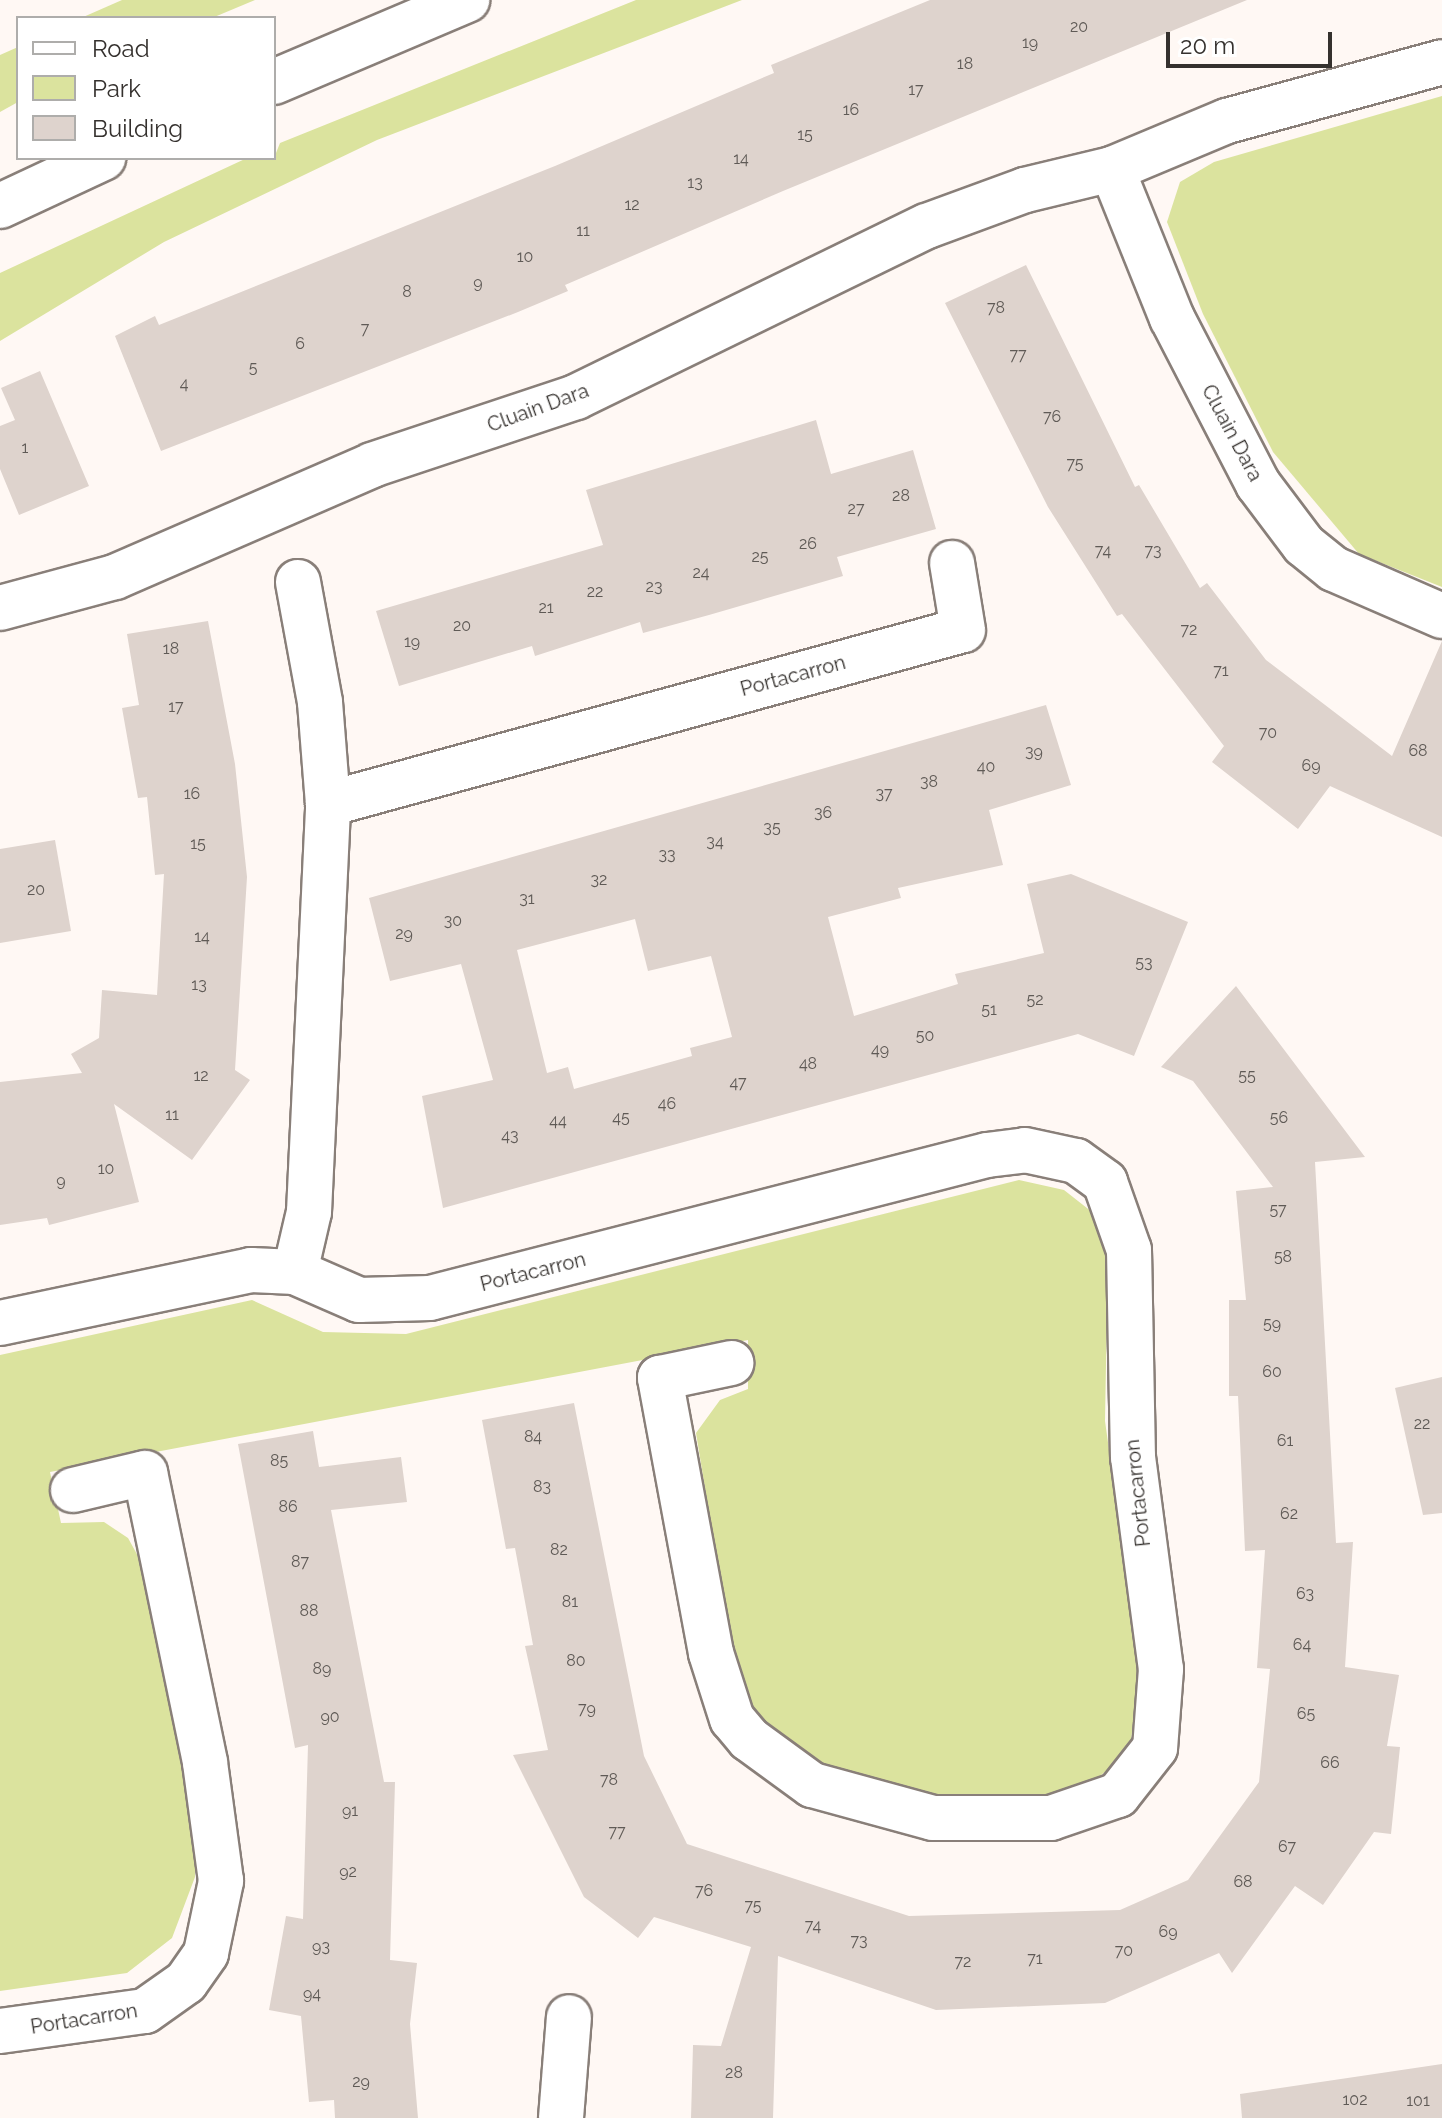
<!DOCTYPE html>
<html>
<head>
<meta charset="utf-8">
<style>
  body { margin:0 }
  #map { position:relative; width:1442px; height:2118px; overflow:hidden; background:#fff8f4; font-family:Raleway,sans-serif }
  div>[style] { position:absolute }
  [style*='--x'] { left:calc(var(--x)*1px); top:calc(var(--y)*1px); width:calc(var(--w)*1px); rotate:calc(var(--a)*1deg) }
  .green>* { inset:0; background:#dbe39e }
  .building>* { inset:0; background:#ded3cd }
  .roads { filter:drop-shadow(2px 0 #897f79) drop-shadow(-2px 0 #897f79) drop-shadow(0 2px #897f79) drop-shadow(0 -2px #897f79) }
  .minor>* { height:44px; margin:-22px; padding:0 22px; transform-origin:22px; border-radius:22px; background:#fff }
  span { translate:-50% -50%; white-space:nowrap; text-align:center; line-height:1.15; -webkit-text-stroke:6px #fff; paint-order:stroke }
  .number-label { font-size:16px; color:#5f5a56 }
  .number-label span { -webkit-text-stroke-width:0 }
  .street-label { font-size:20px; color:#35312e }
  .legend { position:absolute; left:16px; top:16px; width:260px; height:144px; box-sizing:border-box; background:#fff; border:2px solid #aeadab; margin:0; padding:10px 14px; list-style:none; font-size:24px; color:#35312e }
  .legend li { display:flex; align-items:center; gap:16px; height:40px }
  .legend b { width:40px; border:2px solid #aeadab }
  .scale { position:absolute; left:1166px; top:32px; width:166px; height:36px; box-sizing:border-box; border:4px solid #35312e; border-top:0; padding-left:10px; font-size:24px; line-height:28px; white-space:nowrap; color:#35312e; -webkit-text-stroke:6px #fff; paint-order:stroke }
</style>
</head>
<body>
<div id="map">
  <div class="green">
    <div style="clip-path:polygon(122px 0,255px 0,212px 18px,81px 18px)"></div>
    <div style="clip-path:polygon(636px 0,742px 0,377px 140px,164px 242px,0 341px,0 273px,247px 158px,274px 158px,280px 143px)"></div>
    <div style="clip-path:polygon(18px 47px,18px 102px,0 112px,0 55px)"></div>
    <div style="clip-path:polygon(1442px 96px,1442px 587px,1359px 554px,1273px 452px,1203px 314px,1167px 222px,1180px 182px,1214px 162px)"></div>
    <div style="clip-path:polygon(1019px 1180px,1064px 1190px,1092px 1212px,1108px 1253px,1105px 1421px,1139px 1664px,1130px 1752px,1096px 1779px,1046px 1795px,967px 1800px,870px 1786px,805px 1757px,749px 1709px,735px 1673px,696px 1433px,720px 1400px,748px 1389px,748px 1340px,50px 1472px,61px 1523px,104px 1522px,128px 1538px,138px 1556px,195px 1828px,195px 1877px,172px 1938px,127px 1973px,0 1991px,0 1355px,252px 1300px,323px 1332px,406px 1334px)"></div>
  </div>
  <div class="building">
    <div style="clip-path:polygon(930px 0,1247px 0,783px 191px,565px 285px,568px 291px,518px 312px,161px 451px,115px 336px,155px 316px,159px 325px,555px 166px,774px 73px,771px 65px)"></div>
    <div style="clip-path:polygon(1026px 265px,1135px 487px,1139px 485px,1200px 588px,1207px 583px,1266px 660px,1392px 756px,1442px 641px,1442px 837px,1330px 786px,1298px 829px,1212px 762px,1224px 746px,1122px 614px,1117px 616px,1048px 507px,945px 303px)"></div>
    <div style="clip-path:polygon(40px 371px,89px 486px,19px 515px,0 469px,0 426px,15px 420px,1px 388px)"></div>
    <div style="clip-path:polygon(816px 420px,831px 474px,913px 450px,936px 529px,837px 557px,843px 576px,709px 615px,643px 633px,640px 622px,535px 656px,532px 646px,399px 686px,376px 611px,603px 545px,586px 490px)"></div>
    <div style="clip-path:polygon(208px 621px,235px 764px,247px 877px,235px 1070px,250px 1080px,192px 1160px,114px 1104px,139px 1202px,49px 1225px,47px 1218px,0 1225px,0 1082px,82px 1073px,71px 1054px,99px 1038px,102px 990px,157px 995px,164px 874px,155px 875px,147px 797px,138px 798px,122px 708px,139px 705px,127px 634px)"></div>
    <div style="clip-path:polygon(evenodd,1046px 705px,1071px 785px,989px 810px,1003px 865px,898px 888px,901px 898px,828px 917px,854px 1016px,958px 984px,955px 974px,1044px 953px,1027px 884px,1071px 874px,1188px 922px,1134px 1056px,1078px 1034px,443px 1208px,422px 1096px,493px 1080px,461px 964px,390px 981px,369px 898px,1046px 705px,635px 919px,648px 971px,711px 956px,732px 1037px,690px 1048px,692px 1056px,574px 1089px,568px 1067px,547px 1073px,517px 950px,635px 919px)"></div>
    <div style="clip-path:polygon(55px 840px,71px 931px,0 943px,0 849px)"></div>
    <div style="clip-path:polygon(1236px 986px,1365px 1157px,1315px 1162px,1336px 1543px,1353px 1542px,1345px 1667px,1399px 1675px,1387px 1746px,1400px 1747px,1391px 1834px,1374px 1832px,1323px 1905px,1295px 1886px,1232px 1973px,1219px 1953px,1105px 2003px,936px 2010px,778px 1956px,773px 2118px,691px 2118px,693px 2045px,721px 2046px,751px 1947px,654px 1917px,638px 1938px,584px 1897px,513px 1755px,548px 1750px,525px 1646px,533px 1645px,515px 1548px,506px 1549px,482px 1420px,574px 1403px,644px 1756px,687px 1844px,909px 1916px,1120px 1910px,1188px 1880px,1259px 1782px,1270px 1669px,1257px 1668px,1265px 1550px,1245px 1551px,1238px 1396px,1229px 1396px,1229px 1300px,1246px 1300px,1236px 1191px,1273px 1187px,1193px 1081px,1161px 1067px)"></div>
    <div style="clip-path:polygon(1442px 1377px,1442px 1513px,1423px 1515px,1395px 1388px)"></div>
    <div style="clip-path:polygon(313px 1431px,319px 1467px,401px 1457px,407px 1502px,331px 1510px,384px 1782px,395px 1782px,390px 1960px,417px 1963px,410px 2024px,418px 2118px,335px 2118px,334px 2100px,309px 2102px,301px 2016px,269px 2010px,286px 1916px,303px 1919px,308px 1745px,295px 1748px,238px 1444px)"></div>
    <div style="clip-path:polygon(1442px 2064px,1442px 2118px,1242px 2118px,1240px 2094px)"></div>
  </div>
  <div class="roads">
    <div class="minor">
      <div style="--x:274;--y:82;--w:210;--a:-23"></div>
      <div style="--x:1112;--y:169;--w:161;--a:68.1"></div>
      <div style="--x:1172;--y:318;--w:187;--a:62.6"></div>
      <div style="--x:1258;--y:484;--w:76;--a:53"></div>
      <div style="--x:1304;--y:545;--w:38;--a:39"></div>
      <div style="--x:1334;--y:569;--w:118;--a:23.5"></div>
      <div style="--x:0;--y:206;--w:114;--a:-25"></div>
      <div style="--x:0;--y:608;--w:119;--a:-15.1"></div>
      <div style="--x:115;--y:577;--w:280;--a:-23.5"></div>
      <div style="--x:372;--y:465;--w:215;--a:-18.4"></div>
      <div style="--x:576;--y:397;--w:390;--a:-26"></div>
      <div style="--x:927;--y:226;--w:104;--a:-20.2"></div>
      <div style="--x:1025;--y:190;--w:89;--a:-13.6"></div>
      <div style="--x:1112;--y:169;--w:125;--a:-22.7"></div>
      <div style="--x:1227;--y:121;--w:223;--a:-15.3"></div>
      <div style="--x:328;--y:804;--w:658;--a:-15.32"></div>
      <div style="--x:963;--y:630;--w:68;--a:-99.3"></div>
      <div style="--x:295;--y:1272;--w:62;--a:-76.9"></div>
      <div style="--x:309;--y:1212;--w:408;--a:-87.3"></div>
      <div style="--x:328;--y:804;--w:102;--a:-94.5"></div>
      <div style="--x:320;--y:702;--w:122;--a:-100.4"></div>
      <div style="--x:0;--y:1323;--w:257;--a:-11.9"></div>
      <div style="--x:251;--y:1270;--w:44;--a:2.6"></div>
      <div style="--x:295;--y:1272;--w:70;--a:23.6"></div>
      <div style="--x:359;--y:1300;--w:71;--a:-1.6"></div>
      <div style="--x:430;--y:1298;--w:575;--a:-14.4"></div>
      <div style="--x:987;--y:1155;--w:38;--a:-7"></div>
      <div style="--x:1025;--y:1150;--w:52;--a:12.2"></div>
      <div style="--x:1076;--y:1161;--w:36;--a:36"></div>
      <div style="--x:1105;--y:1182;--w:72;--a:70.6"></div>
      <div style="--x:1129;--y:1250;--w:207;--a:88.9"></div>
      <div style="--x:1133;--y:1457;--w:214;--a:82.5"></div>
      <div style="--x:1161;--y:1669;--w:79;--a:94.3"></div>
      <div style="--x:1155;--y:1748;--w:60;--a:128.2"></div>
      <div style="--x:1118;--y:1795;--w:71;--a:161.1"></div>
      <div style="--x:1051;--y:1818;--w:118;--a:180"></div>
      <div style="--x:933;--y:1818;--w:125;--a:-164.7"></div>
      <div style="--x:812;--y:1785;--w:78;--a:-143.9"></div>
      <div style="--x:749;--y:1739;--w:26;--a:-130"></div>
      <div style="--x:732;--y:1719;--w:69;--a:-107.7"></div>
      <div style="--x:711;--y:1653;--w:280;--a:-100.5"></div>
      <div style="--x:660;--y:1378;--w:73;--a:-11.9"></div>
      <div style="--x:0;--y:2031;--w:146;--a:-7.9"></div>
      <div style="--x:145;--y:2011;--w:50;--a:-35.3"></div>
      <div style="--x:186;--y:1982;--w:35;--a:-55"></div>
      <div style="--x:206;--y:1953;--w:74;--a:-78.2"></div>
      <div style="--x:221;--y:1881;--w:120;--a:-97.7"></div>
      <div style="--x:205;--y:1762;--w:295;--a:-101.7"></div>
      <div style="--x:145;--y:1473;--w:74;--a:166.7"></div>
      <div style="--x:561;--y:2118;--w:101;--a:-85.5"></div>
    </div>
  </div>
  <div class="number-label">
    <span style="left:1079px;top:27px">20</span>
    <span style="left:1030px;top:43px">19</span>
    <span style="left:965px;top:64px">18</span>
    <span style="left:916px;top:90px">17</span>
    <span style="left:851px;top:110px">16</span>
    <span style="left:805px;top:135px">15</span>
    <span style="left:741px;top:159px">14</span>
    <span style="left:695px;top:183px">13</span>
    <span style="left:632px;top:205px">12</span>
    <span style="left:583px;top:231px">11</span>
    <span style="left:525px;top:257px">10</span>
    <span style="left:478px;top:283px">9</span>
    <span style="left:407px;top:292px">8</span>
    <span style="left:996px;top:308px">78</span>
    <span style="left:365px;top:329px">7</span>
    <span style="left:300px;top:344px">6</span>
    <span style="left:1018px;top:355px">77</span>
    <span style="left:253px;top:368px">5</span>
    <span style="left:184px;top:384px">4</span>
    <span style="left:1052px;top:417px">76</span>
    <span style="left:25px;top:448px">1</span>
    <span style="left:1075px;top:464px">75</span>
    <span style="left:901px;top:496px">28</span>
    <span style="left:856px;top:509px">27</span>
    <span style="left:808px;top:544px">26</span>
    <span style="left:1103px;top:551px">74</span>
    <span style="left:1153px;top:551px">73</span>
    <span style="left:760px;top:557px">25</span>
    <span style="left:701px;top:573px">24</span>
    <span style="left:654px;top:587px">23</span>
    <span style="left:595px;top:592px">22</span>
    <span style="left:546px;top:608px">21</span>
    <span style="left:462px;top:626px">20</span>
    <span style="left:1189px;top:630px">72</span>
    <span style="left:412px;top:642px">19</span>
    <span style="left:171px;top:649px">18</span>
    <span style="left:1221px;top:671px">71</span>
    <span style="left:176px;top:707px">17</span>
    <span style="left:1268px;top:733px">70</span>
    <span style="left:1418px;top:751px">68</span>
    <span style="left:1034px;top:752px">39</span>
    <span style="left:1311px;top:766px">69</span>
    <span style="left:986px;top:767px">40</span>
    <span style="left:929px;top:782px">38</span>
    <span style="left:192px;top:794px">16</span>
    <span style="left:884px;top:794px">37</span>
    <span style="left:823px;top:813px">36</span>
    <span style="left:772px;top:828px">35</span>
    <span style="left:715px;top:842px">34</span>
    <span style="left:198px;top:844px">15</span>
    <span style="left:667px;top:855px">33</span>
    <span style="left:599px;top:880px">32</span>
    <span style="left:36px;top:890px">20</span>
    <span style="left:527px;top:899px">31</span>
    <span style="left:453px;top:921px">30</span>
    <span style="left:404px;top:934px">29</span>
    <span style="left:202px;top:937px">14</span>
    <span style="left:1144px;top:963px">53</span>
    <span style="left:199px;top:985px">13</span>
    <span style="left:1035px;top:1000px">52</span>
    <span style="left:989px;top:1010px">51</span>
    <span style="left:925px;top:1036px">50</span>
    <span style="left:880px;top:1050px">49</span>
    <span style="left:808px;top:1064px">48</span>
    <span style="left:201px;top:1076px">12</span>
    <span style="left:1247px;top:1076px">55</span>
    <span style="left:738px;top:1083px">47</span>
    <span style="left:667px;top:1104px">46</span>
    <span style="left:172px;top:1115px">11</span>
    <span style="left:621px;top:1118px">45</span>
    <span style="left:1279px;top:1118px">56</span>
    <span style="left:558px;top:1121px">44</span>
    <span style="left:510px;top:1136px">43</span>
    <span style="left:106px;top:1169px">10</span>
    <span style="left:61px;top:1181px">9</span>
    <span style="left:1278px;top:1210px">57</span>
    <span style="left:1283px;top:1257px">58</span>
    <span style="left:1272px;top:1324px">59</span>
    <span style="left:1272px;top:1372px">60</span>
    <span style="left:1422px;top:1424px">22</span>
    <span style="left:533px;top:1437px">84</span>
    <span style="left:1285px;top:1441px">61</span>
    <span style="left:279px;top:1461px">85</span>
    <span style="left:542px;top:1487px">83</span>
    <span style="left:288px;top:1507px">86</span>
    <span style="left:1289px;top:1514px">62</span>
    <span style="left:559px;top:1550px">82</span>
    <span style="left:300px;top:1562px">87</span>
    <span style="left:1305px;top:1594px">63</span>
    <span style="left:570px;top:1602px">81</span>
    <span style="left:309px;top:1611px">88</span>
    <span style="left:1302px;top:1645px">64</span>
    <span style="left:576px;top:1661px">80</span>
    <span style="left:322px;top:1669px">89</span>
    <span style="left:587px;top:1709px">79</span>
    <span style="left:1306px;top:1714px">65</span>
    <span style="left:330px;top:1717px">90</span>
    <span style="left:1330px;top:1763px">66</span>
    <span style="left:609px;top:1780px">78</span>
    <span style="left:350px;top:1811px">91</span>
    <span style="left:617px;top:1832px">77</span>
    <span style="left:1287px;top:1847px">67</span>
    <span style="left:348px;top:1872px">92</span>
    <span style="left:1243px;top:1882px">68</span>
    <span style="left:704px;top:1891px">76</span>
    <span style="left:753px;top:1906px">75</span>
    <span style="left:813px;top:1926px">74</span>
    <span style="left:1168px;top:1932px">69</span>
    <span style="left:859px;top:1941px">73</span>
    <span style="left:321px;top:1947px">93</span>
    <span style="left:1124px;top:1951px">70</span>
    <span style="left:1035px;top:1959px">71</span>
    <span style="left:963px;top:1962px">72</span>
    <span style="left:312px;top:1994px">94</span>
    <span style="left:734px;top:2073px">28</span>
    <span style="left:361px;top:2082px">29</span>
    <span style="left:1355px;top:2100px">102</span>
    <span style="left:1418px;top:2101px">101</span>
  </div>
  <div class="street-label">
    <span style="left:538px;top:408px;rotate:-20deg">Cluain Dara</span>
    <span style="left:1232px;top:433px;rotate:62deg">Cluain Dara</span>
    <span style="left:793px;top:676px;rotate:-15deg">Portacarron</span>
    <span style="left:533px;top:1272px;rotate:-14deg">Portacarron</span>
    <span style="left:1138px;top:1493px;rotate:-96deg">Portacarron</span>
    <span style="left:84px;top:2019px;rotate:-9deg">Portacarron</span>
  </div>
  <ul class="legend">
  <li><b style="height:10px;background:#fff"></b>Road</li>
  <li><b style="height:22px;background:#dbe39e"></b>Park</li>
  <li><b style="height:22px;background:#ded3cd"></b>Building</li>
  </ul>
  <div class="scale">20 m</div>
</div>
</body>
</html>
